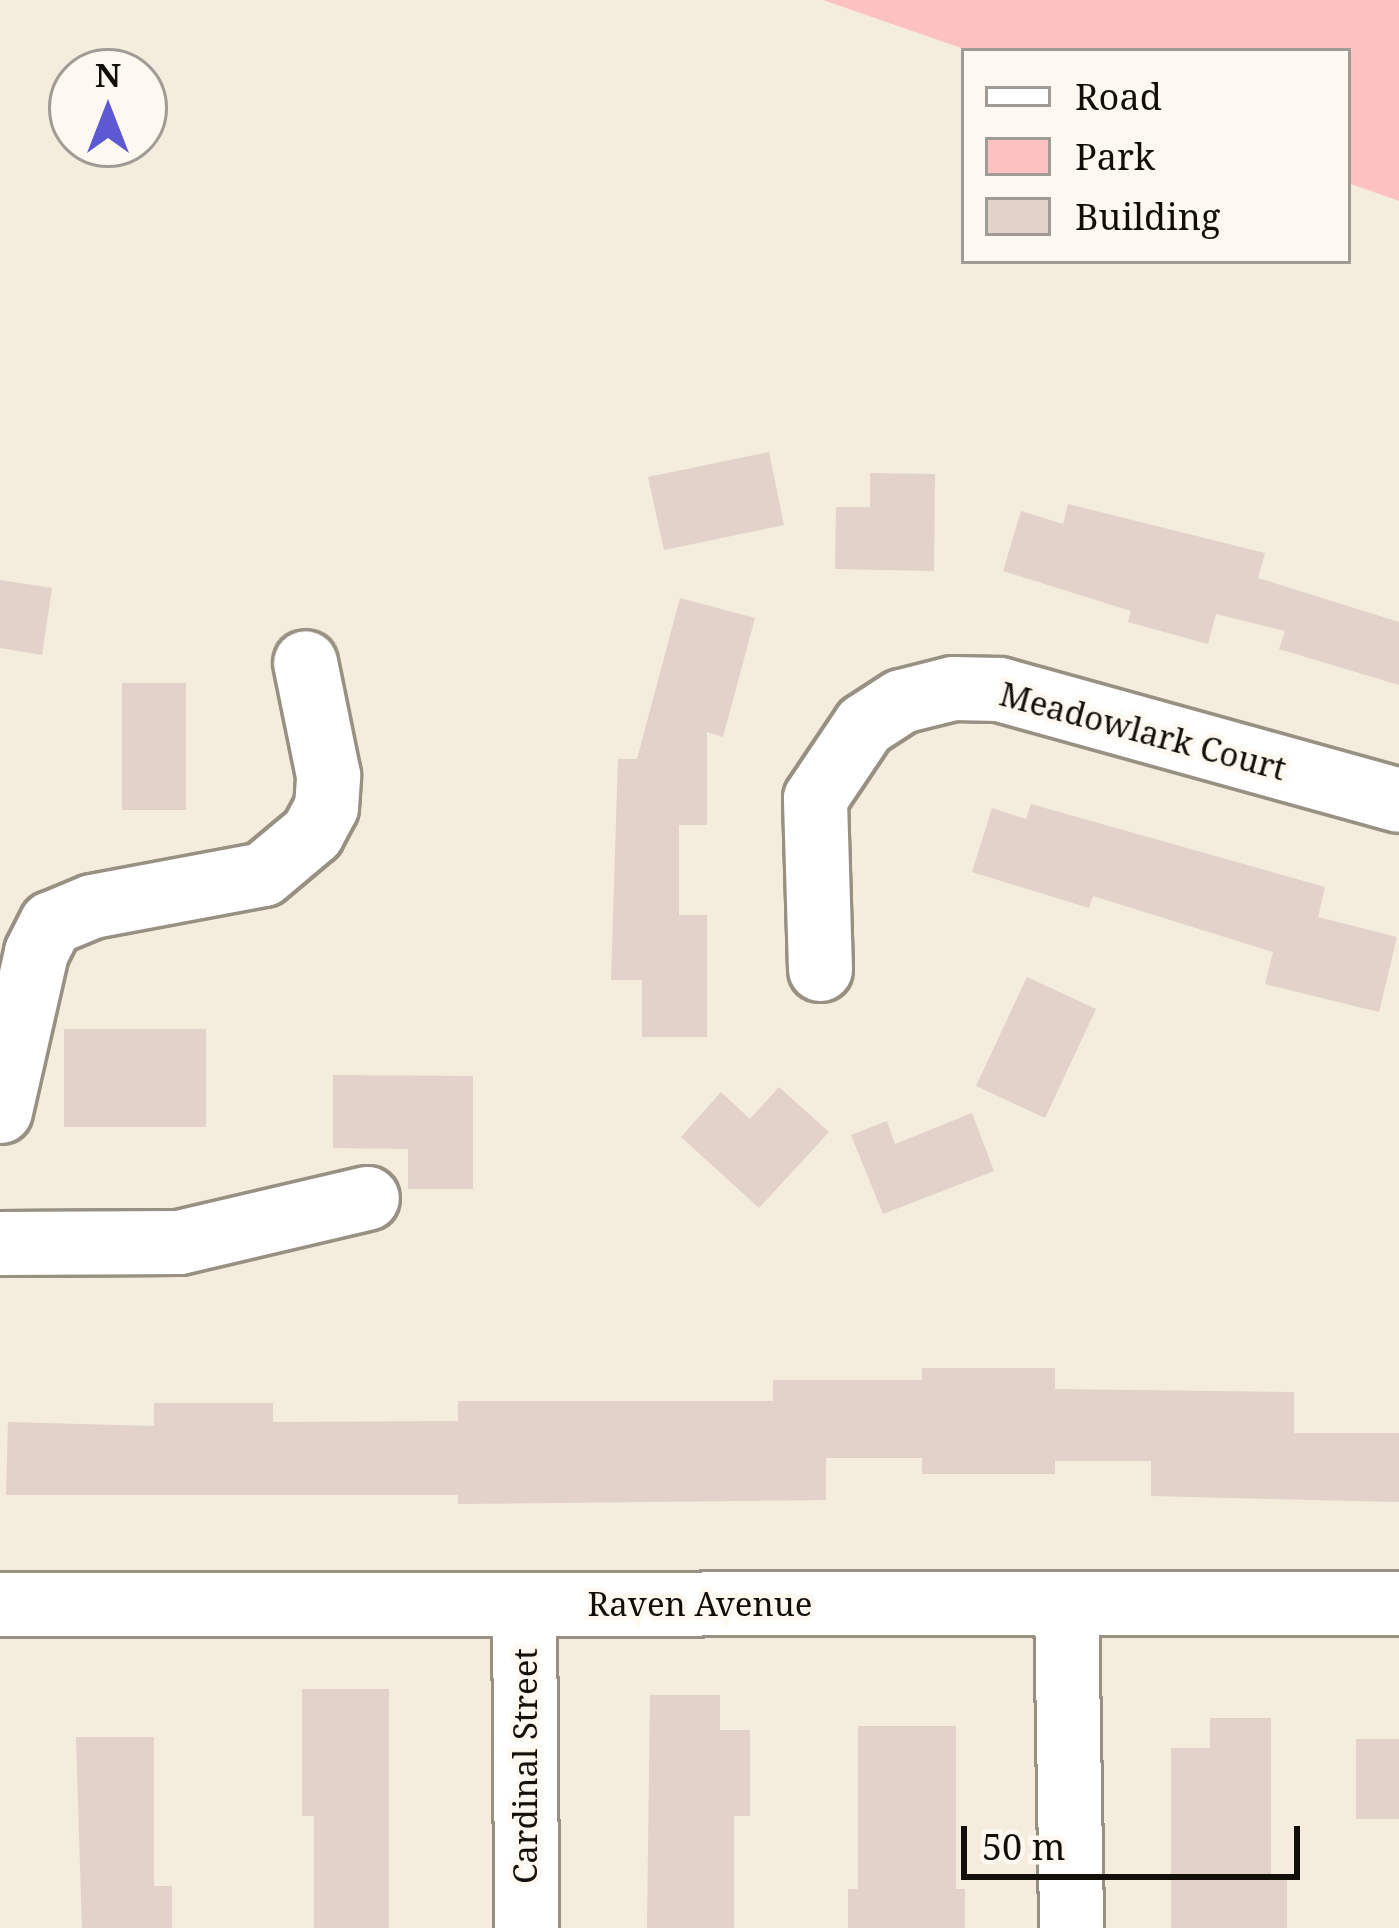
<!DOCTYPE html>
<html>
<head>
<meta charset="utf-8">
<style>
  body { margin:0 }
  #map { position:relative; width:1399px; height:1928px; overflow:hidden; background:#f4ecdc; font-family:"Noto Serif",serif }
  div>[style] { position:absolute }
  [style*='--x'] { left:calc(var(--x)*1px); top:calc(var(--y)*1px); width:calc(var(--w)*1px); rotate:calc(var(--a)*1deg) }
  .green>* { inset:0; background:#fec1c2 }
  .building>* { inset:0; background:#e2d2c9 }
  .roads { filter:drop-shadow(3px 0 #989183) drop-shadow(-3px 0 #989183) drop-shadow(0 3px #989183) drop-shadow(0 -3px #989183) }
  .minor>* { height:63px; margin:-31.5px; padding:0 31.5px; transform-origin:31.5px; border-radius:31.5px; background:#fff }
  span { translate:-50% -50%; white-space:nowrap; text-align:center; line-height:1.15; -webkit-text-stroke:9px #fef9f0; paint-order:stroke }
  .street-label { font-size:33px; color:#120f0a }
  .legend { position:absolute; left:961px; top:48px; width:390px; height:216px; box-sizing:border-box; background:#fef9f0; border:3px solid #a09b94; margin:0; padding:15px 21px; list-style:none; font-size:36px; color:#120f0a }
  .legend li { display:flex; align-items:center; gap:24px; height:60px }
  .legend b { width:60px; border:3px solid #a09b94 }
  .north { position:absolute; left:48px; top:48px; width:120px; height:120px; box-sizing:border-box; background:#fef9f0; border:3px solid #a09b94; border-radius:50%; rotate:0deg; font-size:33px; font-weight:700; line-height:48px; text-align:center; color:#120f0a }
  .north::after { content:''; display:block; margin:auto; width:42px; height:54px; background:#5d59d2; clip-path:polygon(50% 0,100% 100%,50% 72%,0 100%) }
  .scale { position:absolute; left:961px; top:1826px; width:339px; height:54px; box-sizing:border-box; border:6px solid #120f0a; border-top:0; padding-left:15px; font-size:36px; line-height:42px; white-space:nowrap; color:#120f0a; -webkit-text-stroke:9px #fef9f0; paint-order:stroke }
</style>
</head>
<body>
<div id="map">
  <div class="green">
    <div style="clip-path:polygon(823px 0,1399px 0,1399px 201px,1348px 183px,1348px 51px,970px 51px)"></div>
  </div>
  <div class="building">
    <div style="clip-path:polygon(769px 452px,784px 525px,664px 550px,648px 477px)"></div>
    <div style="clip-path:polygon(870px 473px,935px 474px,934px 571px,835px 569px,836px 507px,870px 507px)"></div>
    <div style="clip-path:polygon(1068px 504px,1265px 553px,1258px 578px,1399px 622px,1399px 685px,1279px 649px,1285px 631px,1216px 614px,1208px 644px,1128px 622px,1131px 611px,1003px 571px,1021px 511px,1063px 524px)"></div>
    <div style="clip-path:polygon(0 580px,52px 588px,42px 655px,0 648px)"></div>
    <div style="clip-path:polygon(680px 598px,755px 618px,723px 737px,707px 732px,707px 825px,679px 825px,679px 915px,707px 915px,707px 1037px,642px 1037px,642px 980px,611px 980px,618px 759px,637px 759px)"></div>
    <div style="clip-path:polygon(122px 683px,186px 683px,186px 810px,122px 810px)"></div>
    <div style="clip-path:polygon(1031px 804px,1325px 887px,1318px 917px,1397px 937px,1379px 1012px,1265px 984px,1273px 952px,1093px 896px,1089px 908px,972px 872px,992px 808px,1026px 819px)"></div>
    <div style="clip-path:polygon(1027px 977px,1096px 1009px,1045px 1118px,976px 1086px)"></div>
    <div style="clip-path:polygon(64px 1029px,206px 1029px,206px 1127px,64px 1127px)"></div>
    <div style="clip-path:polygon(333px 1075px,473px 1076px,473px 1189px,408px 1189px,408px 1149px,333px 1148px)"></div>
    <div style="clip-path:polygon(779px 1087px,829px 1132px,759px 1208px,681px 1137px,721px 1092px,750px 1119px)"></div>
    <div style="clip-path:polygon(972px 1113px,994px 1171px,883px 1214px,851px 1135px,887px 1121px,895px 1144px)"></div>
    <div style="clip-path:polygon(922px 1368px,1055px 1368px,1055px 1389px,1294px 1392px,1294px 1433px,1399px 1433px,1399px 1502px,1151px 1496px,1151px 1461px,1055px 1461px,1055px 1474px,922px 1474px,922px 1458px,826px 1458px,826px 1500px,458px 1504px,458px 1495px,6px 1495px,8px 1422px,154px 1426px,154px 1403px,273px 1403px,273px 1422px,458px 1421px,458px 1401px,773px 1401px,773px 1380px,922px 1380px)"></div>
    <div style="clip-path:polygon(302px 1689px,389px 1689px,389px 1928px,314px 1928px,314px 1816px,302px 1816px)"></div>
    <div style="clip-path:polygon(650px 1695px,720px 1695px,720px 1730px,750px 1730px,750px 1816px,734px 1816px,734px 1928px,647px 1928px)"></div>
    <div style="clip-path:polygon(1210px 1718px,1271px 1718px,1271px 1879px,1287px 1879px,1287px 1928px,1171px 1928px,1171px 1748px,1210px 1748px)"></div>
    <div style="clip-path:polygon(858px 1726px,956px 1726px,956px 1889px,965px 1889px,965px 1928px,848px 1928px,848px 1889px,858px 1889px)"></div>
    <div style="clip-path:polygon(76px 1737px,154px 1737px,154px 1886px,172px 1886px,172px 1928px,82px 1928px)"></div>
    <div style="clip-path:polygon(1356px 1739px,1399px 1739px,1399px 1819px,1356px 1819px)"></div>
  </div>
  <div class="roads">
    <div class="minor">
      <div style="--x:820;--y:969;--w:171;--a:-91.7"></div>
      <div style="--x:815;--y:798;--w:88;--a:-56.1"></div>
      <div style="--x:864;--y:725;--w:44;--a:-33"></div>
      <div style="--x:901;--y:701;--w:54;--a:-14"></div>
      <div style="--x:953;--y:688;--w:46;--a:1.2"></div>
      <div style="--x:999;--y:689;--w:415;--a:15.5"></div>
      <div style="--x:0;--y:1111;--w:163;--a:-77.2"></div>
      <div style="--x:36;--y:952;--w:33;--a:-63"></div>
      <div style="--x:51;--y:923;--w:44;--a:-22.5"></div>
      <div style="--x:92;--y:906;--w:174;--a:-10.6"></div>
      <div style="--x:263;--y:874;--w:64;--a:-39.9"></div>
      <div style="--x:312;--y:833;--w:30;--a:-62"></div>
      <div style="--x:326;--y:807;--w:32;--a:-86"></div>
      <div style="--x:328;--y:775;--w:115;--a:-101.5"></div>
      <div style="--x:0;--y:1243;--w:179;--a:-0.3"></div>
      <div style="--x:179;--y:1242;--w:193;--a:-13.2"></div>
      <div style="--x:1066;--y:1603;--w:325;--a:89.1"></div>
      <div style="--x:0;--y:1604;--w:1399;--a:-0.04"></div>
      <div style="--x:524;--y:1604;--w:324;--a:89.6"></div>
    </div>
  </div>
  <div class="street-label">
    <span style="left:1143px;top:731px;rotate:15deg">Meadowlark Court</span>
    <span style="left:700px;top:1604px">Raven Avenue</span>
    <span style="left:525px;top:1766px;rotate:-90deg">Cardinal Street</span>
  </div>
  <ul class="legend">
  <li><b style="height:15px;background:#fff"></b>Road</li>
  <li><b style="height:33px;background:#fec1c2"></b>Park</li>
  <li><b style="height:33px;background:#e2d2c9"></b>Building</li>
  </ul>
  <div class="north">N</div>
  <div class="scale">50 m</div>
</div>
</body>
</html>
